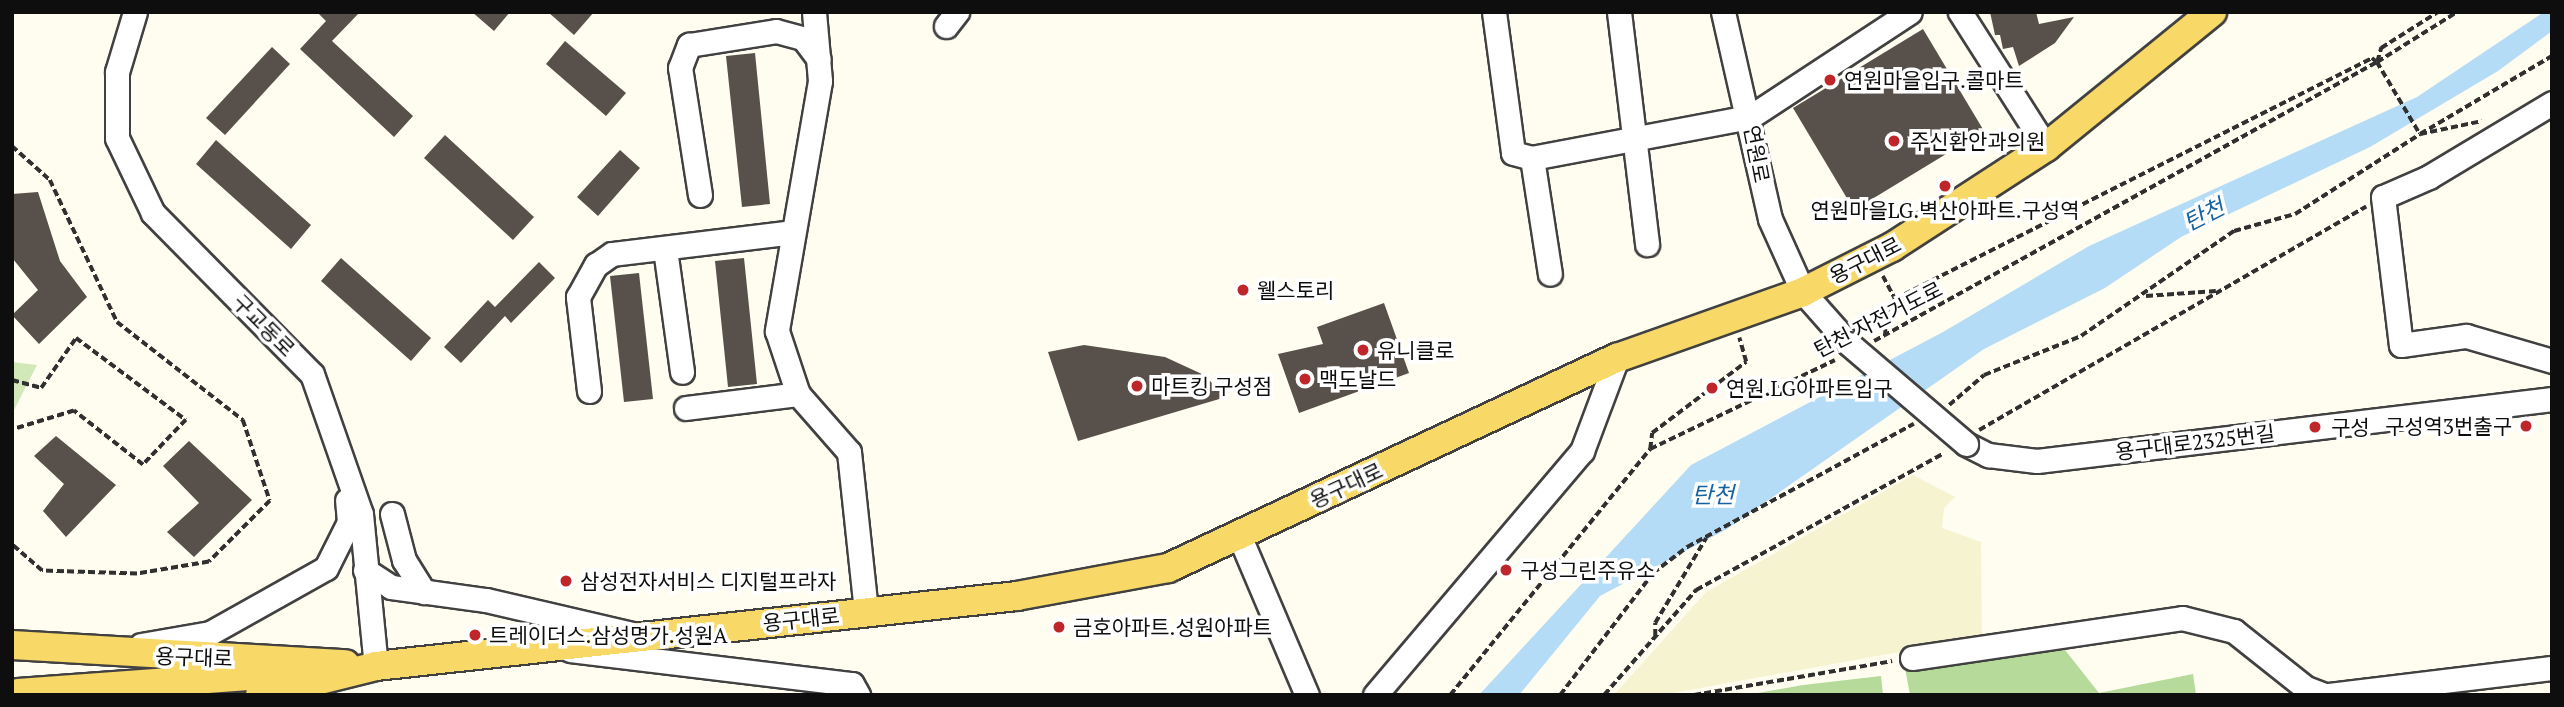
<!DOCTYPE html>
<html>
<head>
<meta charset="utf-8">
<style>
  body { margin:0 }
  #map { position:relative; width:2564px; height:707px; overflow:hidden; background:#fffcf0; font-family:"PT Serif","Noto Sans KR",serif }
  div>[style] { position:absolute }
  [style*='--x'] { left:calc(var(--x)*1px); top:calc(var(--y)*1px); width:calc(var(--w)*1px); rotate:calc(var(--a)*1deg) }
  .farmland>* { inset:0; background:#f5f3d0 }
  .green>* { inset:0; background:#d1e9b9 }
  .forest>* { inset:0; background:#b5da99 }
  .water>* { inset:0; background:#b5dcf6 }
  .building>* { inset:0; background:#57504b }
  .path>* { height:3.5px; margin-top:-1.75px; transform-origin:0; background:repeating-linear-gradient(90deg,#303030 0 7px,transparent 0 10.5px) }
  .roads { filter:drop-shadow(2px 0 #414141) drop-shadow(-2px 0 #414141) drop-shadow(0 2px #414141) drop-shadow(0 -2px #414141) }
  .minor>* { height:23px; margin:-11.5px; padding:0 11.5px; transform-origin:11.5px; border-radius:11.5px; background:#fff }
  .major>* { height:28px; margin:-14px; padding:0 14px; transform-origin:14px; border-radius:14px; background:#f8d867 }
  .bridges { filter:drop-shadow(2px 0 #414141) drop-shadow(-2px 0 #414141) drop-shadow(0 2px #414141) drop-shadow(0 -2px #414141) }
  .minor-bridge>* { height:23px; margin:-11.5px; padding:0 11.5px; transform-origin:11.5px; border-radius:11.5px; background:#fff }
  .dots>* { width:19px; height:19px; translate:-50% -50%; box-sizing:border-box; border:4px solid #fff; border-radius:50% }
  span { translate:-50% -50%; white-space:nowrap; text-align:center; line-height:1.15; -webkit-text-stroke:7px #fff; paint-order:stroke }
  .poi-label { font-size:21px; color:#0e0e0e }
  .left { translate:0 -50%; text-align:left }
  .right { translate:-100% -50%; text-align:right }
  .street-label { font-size:21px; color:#0e0e0e }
  .water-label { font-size:23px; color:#1762a0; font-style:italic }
  .frame { position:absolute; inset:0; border:14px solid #0e0e0e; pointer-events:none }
</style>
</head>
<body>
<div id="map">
  <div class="farmland">
    <div style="clip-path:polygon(1913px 475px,1955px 497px,1944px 508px,1942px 528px,1981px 542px,1982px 637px,1662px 695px,1614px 695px,1706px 592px)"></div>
  </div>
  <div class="green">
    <div style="clip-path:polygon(12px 362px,37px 365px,12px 414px)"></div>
  </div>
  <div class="forest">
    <div style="clip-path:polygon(2065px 650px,2099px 693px,2193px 674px,2196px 695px,1910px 695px,1905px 668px)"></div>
    <div style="clip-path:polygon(1881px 676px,1883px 695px,1747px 695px,1803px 685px)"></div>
  </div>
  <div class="water">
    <div style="clip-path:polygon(2544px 12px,2552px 12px,2552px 31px,2498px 71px,2370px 147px,2181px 237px,2105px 288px,1984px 349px,1727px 529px,1600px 596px,1519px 695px,1479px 695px,1691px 465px,1943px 332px,2089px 246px,2417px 97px)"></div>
  </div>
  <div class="building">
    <div style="clip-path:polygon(317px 12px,360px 12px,332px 41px,413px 116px,394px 137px,300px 49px,326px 21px)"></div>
    <div style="clip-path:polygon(472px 12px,510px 12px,494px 31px)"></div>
    <div style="clip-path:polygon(548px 12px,594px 12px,574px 35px)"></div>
    <div style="clip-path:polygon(1990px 12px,2036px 12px,2039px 24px,2074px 17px,2055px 43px,2019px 66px,2013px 47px,2003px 49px,2000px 35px,1995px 35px)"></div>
    <div style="clip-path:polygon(1923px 29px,1984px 131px,1854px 210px,1793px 108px)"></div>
    <div style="clip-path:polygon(565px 41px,626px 93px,606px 116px,546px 64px)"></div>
    <div style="clip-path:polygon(272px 47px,290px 64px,225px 135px,206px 118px)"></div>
    <div style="clip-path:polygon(755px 53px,770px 204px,742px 207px,726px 56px)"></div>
    <div style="clip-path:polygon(445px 135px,534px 217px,513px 240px,424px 158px)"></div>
    <div style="clip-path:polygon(216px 140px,311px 225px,291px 249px,196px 164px)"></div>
    <div style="clip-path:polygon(620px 150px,640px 168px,598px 216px,577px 197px)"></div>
    <div style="clip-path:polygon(38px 192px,60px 261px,87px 297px,39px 344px,12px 315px,38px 290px,13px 259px,12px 194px)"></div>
    <div style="clip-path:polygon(341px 258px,431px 338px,411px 361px,321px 281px)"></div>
    <div style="clip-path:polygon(744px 258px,757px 384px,728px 387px,715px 261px)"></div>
    <div style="clip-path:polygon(539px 262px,555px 278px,511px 323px,505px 316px,461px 363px,444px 347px,488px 300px,495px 307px)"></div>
    <div style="clip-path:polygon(639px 273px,653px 399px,624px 402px,610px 276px)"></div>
    <div style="clip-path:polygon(1384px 303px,1409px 373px,1299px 413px,1278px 354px,1323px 344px,1317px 327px)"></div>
    <div style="clip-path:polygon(1084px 345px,1165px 357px,1204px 375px,1226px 397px,1078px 441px,1048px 352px)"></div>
    <div style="clip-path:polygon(56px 436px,116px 485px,66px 537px,43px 511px,64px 484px,34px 456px)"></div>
    <div style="clip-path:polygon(189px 441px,252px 500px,194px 557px,167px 532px,199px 503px,163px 466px)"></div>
  </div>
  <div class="path">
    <div style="--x:2377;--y:62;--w:15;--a:-74"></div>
    <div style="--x:2381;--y:48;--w:67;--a:-32.3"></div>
    <div style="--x:12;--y:146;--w:51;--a:41.8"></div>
    <div style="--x:50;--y:180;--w:157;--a:64.7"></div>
    <div style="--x:117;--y:322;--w:160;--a:37.9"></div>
    <div style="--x:243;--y:420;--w:85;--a:71.6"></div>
    <div style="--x:270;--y:501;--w:86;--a:135"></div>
    <div style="--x:209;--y:562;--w:73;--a:170.5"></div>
    <div style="--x:137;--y:574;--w:95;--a:-178.2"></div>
    <div style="--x:42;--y:571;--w:40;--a:-139"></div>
    <div style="--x:1883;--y:276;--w:26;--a:62"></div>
    <div style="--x:2146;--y:296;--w:70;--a:-4.1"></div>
    <div style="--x:1885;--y:336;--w:22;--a:-90"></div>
    <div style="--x:1885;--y:314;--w:18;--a:-56"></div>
    <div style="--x:1895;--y:299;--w:534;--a:-26.8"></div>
    <div style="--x:2372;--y:58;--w:6;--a:39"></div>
    <div style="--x:2377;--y:62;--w:94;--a:-32"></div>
    <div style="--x:1874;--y:341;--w:575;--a:-29.02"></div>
    <div style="--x:2377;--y:62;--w:84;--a:59.2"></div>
    <div style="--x:2420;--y:134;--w:153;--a:-30.6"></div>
    <div style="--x:12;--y:380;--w:30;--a:15"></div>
    <div style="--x:41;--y:388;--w:61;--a:-55"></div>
    <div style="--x:76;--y:338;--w:137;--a:36.7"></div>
    <div style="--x:186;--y:420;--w:62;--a:133.7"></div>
    <div style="--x:143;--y:465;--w:88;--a:-142"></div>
    <div style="--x:74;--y:411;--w:65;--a:163"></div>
    <div style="--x:1949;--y:405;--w:46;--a:-40.6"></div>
    <div style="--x:1984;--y:375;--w:105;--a:-21.9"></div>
    <div style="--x:2081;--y:336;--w:186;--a:-34.5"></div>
    <div style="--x:2234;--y:231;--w:63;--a:-15.6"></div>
    <div style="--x:2295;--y:214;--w:148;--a:-32.6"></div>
    <div style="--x:2420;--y:134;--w:63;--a:-11.8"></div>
    <div style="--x:1979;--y:430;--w:447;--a:-30"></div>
    <div style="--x:1650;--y:449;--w:16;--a:-83"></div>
    <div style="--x:1652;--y:433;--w:118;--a:-37.1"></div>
    <div style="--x:1746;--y:362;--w:25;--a:-106"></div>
    <div style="--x:1655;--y:636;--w:13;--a:-90"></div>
    <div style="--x:1655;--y:623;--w:99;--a:-59"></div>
    <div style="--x:1450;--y:695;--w:317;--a:-50.9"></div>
    <div style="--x:1650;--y:449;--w:205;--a:-25.7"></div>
    <div style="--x:1560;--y:695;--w:153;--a:-52.7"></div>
    <div style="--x:1653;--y:573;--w:43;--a:-37.4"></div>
    <div style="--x:1687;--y:547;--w:258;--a:-28.5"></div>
    <div style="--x:1604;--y:695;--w:140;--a:-48.8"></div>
    <div style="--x:1696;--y:590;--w:283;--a:-28.9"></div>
    <div style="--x:1694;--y:695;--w:201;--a:-9.7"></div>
  </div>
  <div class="roads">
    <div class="minor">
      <div style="--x:135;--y:12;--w:63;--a:106.7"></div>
      <div style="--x:117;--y:72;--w:66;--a:90"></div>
      <div style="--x:117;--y:138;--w:83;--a:64.4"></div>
      <div style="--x:153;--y:213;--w:226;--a:45.4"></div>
      <div style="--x:312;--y:374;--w:148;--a:70.7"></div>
      <div style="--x:361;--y:514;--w:153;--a:84.4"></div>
      <div style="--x:814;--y:12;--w:69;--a:85"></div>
      <div style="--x:820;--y:81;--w:254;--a:99.8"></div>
      <div style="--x:777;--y:331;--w:66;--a:71.6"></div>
      <div style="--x:798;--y:394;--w:77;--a:48.7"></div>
      <div style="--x:849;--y:452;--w:161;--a:83.9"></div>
      <div style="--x:1494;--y:12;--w:142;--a:82.3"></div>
      <div style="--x:1513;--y:153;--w:20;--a:15"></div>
      <div style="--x:1532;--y:158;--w:222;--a:-10.7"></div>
      <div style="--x:1750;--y:117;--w:191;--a:-33.3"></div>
      <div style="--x:1619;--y:12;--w:234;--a:83.1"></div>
      <div style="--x:1723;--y:12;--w:212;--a:77.2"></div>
      <div style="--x:1770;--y:219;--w:80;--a:65.7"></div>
      <div style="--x:1803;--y:292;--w:69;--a:48.5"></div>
      <div style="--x:1960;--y:12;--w:160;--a:57.5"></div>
      <div style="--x:946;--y:26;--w:18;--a:-52"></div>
      <div style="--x:2552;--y:103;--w:144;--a:149"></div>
      <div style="--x:2429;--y:177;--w:50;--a:156.5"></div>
      <div style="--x:2383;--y:197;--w:149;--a:83.1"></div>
      <div style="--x:2401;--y:345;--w:66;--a:-7.9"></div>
      <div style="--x:2466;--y:336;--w:90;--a:16.2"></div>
      <div style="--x:1532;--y:158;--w:117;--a:81.2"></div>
      <div style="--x:700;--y:195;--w:129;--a:-98.9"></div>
      <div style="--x:680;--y:68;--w:25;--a:-69"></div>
      <div style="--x:689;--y:45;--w:88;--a:-9.1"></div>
      <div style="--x:776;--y:31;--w:28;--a:15"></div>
      <div style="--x:803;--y:38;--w:26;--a:53"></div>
      <div style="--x:665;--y:249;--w:124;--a:82.1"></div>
      <div style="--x:589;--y:391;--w:95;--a:-96.7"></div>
      <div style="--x:578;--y:297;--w:37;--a:-61"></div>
      <div style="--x:596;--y:265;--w:19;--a:-35"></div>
      <div style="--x:612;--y:254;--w:182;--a:-6.9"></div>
      <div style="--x:686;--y:408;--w:113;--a:-7.1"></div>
      <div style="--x:1966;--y:444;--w:25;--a:27"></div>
      <div style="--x:1988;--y:455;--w:49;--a:7"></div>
      <div style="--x:2037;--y:461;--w:519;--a:-6.86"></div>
      <div style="--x:392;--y:514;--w:48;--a:75.4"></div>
      <div style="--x:404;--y:560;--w:38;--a:58"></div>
      <div style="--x:1239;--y:535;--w:174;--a:67"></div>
      <div style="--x:365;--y:570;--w:31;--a:33"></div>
      <div style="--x:391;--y:587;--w:96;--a:7.8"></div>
      <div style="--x:486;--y:600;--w:150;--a:13.1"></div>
      <div style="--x:141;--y:645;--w:70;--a:-9.9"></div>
      <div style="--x:210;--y:633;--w:133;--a:-29.3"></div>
      <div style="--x:326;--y:568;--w:51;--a:-63.4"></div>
      <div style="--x:349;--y:522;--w:22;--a:-95"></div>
      <div style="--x:570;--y:650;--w:284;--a:6.9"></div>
      <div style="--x:852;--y:684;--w:13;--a:61"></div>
      <div style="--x:1912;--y:658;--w:273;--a:-8.4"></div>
      <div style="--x:2182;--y:618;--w:54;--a:14"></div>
      <div style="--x:2234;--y:631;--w:92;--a:38.4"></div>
      <div style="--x:2306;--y:688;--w:19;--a:21"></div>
      <div style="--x:1375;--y:695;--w:320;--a:-49.7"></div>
      <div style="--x:1582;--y:451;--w:99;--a:-69.4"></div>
      <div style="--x:2328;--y:695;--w:226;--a:-6.9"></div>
    </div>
    <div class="major">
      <div style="--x:12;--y:645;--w:334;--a:3.3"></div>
      <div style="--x:18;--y:693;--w:258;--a:-4.2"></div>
      <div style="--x:260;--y:695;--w:120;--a:-14"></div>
      <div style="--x:376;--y:666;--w:645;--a:-6.23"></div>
      <div style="--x:1017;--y:596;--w:154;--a:-10.5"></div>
      <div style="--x:1168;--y:568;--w:496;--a:-25.1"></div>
      <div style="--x:1617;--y:358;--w:197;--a:-19.5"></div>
      <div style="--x:1803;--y:292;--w:100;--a:-26.8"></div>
      <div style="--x:1892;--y:247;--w:184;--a:-33"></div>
      <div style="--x:2046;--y:147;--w:214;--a:-39.1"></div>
    </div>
  </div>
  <div class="bridges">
    <div class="minor-bridge">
      <div style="--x:1849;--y:344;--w:154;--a:40.5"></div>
    </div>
  </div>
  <div class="dots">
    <div style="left:1830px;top:80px;background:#bf262a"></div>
    <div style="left:1894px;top:141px;background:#bf262a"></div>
    <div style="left:1945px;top:186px;background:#bf262a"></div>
    <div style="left:1243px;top:290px;background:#bf262a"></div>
    <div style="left:1363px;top:350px;background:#bf262a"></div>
    <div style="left:1305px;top:379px;background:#bf262a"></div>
    <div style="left:1137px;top:386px;background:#bf262a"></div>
    <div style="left:1712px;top:388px;background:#bf262a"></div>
    <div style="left:2526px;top:426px;background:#bf262a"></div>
    <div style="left:2315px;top:427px;background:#bf262a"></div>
    <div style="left:1506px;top:570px;background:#bf262a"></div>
    <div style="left:566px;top:581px;background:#bf262a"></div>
    <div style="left:1059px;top:627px;background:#bf262a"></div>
    <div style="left:475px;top:635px;background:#bf262a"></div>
  </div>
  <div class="poi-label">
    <span class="left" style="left:1844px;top:80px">연원마을입구.콜마트</span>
    <span class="left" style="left:1910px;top:141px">주신환안과의원</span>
    <span style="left:1945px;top:210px">연원마을LG.벽산아파트.구성역</span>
    <span class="left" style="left:1257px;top:290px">웰스토리</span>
    <span class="left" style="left:1377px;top:350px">유니클로</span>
    <span class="left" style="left:1319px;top:379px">맥도날드</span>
    <span class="left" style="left:1151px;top:386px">마트킹 구성점</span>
    <span class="left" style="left:1726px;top:388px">연원.LG아파트입구</span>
    <span class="right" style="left:2512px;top:426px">구성역3번출구</span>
    <span class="left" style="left:2331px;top:427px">구성</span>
    <span class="left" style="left:1520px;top:570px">구성그린주유소</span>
    <span class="left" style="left:580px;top:581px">삼성전자서비스 디지털프라자</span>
    <span class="left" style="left:1073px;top:627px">금호아파트.성원아파트</span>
    <span class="left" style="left:489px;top:635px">트레이더스.삼성명가.성원A</span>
  </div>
  <div class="street-label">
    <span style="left:1757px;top:154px;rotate:79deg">연원로</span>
    <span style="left:1865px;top:260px;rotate:-27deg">용구대로</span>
    <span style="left:1878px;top:319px;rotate:-27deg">탄천 자전거도로</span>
    <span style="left:264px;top:325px;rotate:45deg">구교동로</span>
    <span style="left:2195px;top:442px;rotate:-7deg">용구대로2325번길</span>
    <span style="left:1346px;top:485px;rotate:-25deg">용구대로</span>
    <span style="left:801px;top:619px;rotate:-6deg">용구대로</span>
    <span style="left:194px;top:657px;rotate:2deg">용구대로</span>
  </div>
  <div class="water-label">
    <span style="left:2204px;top:215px;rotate:-27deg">탄천</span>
    <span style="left:1713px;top:495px">탄천</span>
  </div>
  <div class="frame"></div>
</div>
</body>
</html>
